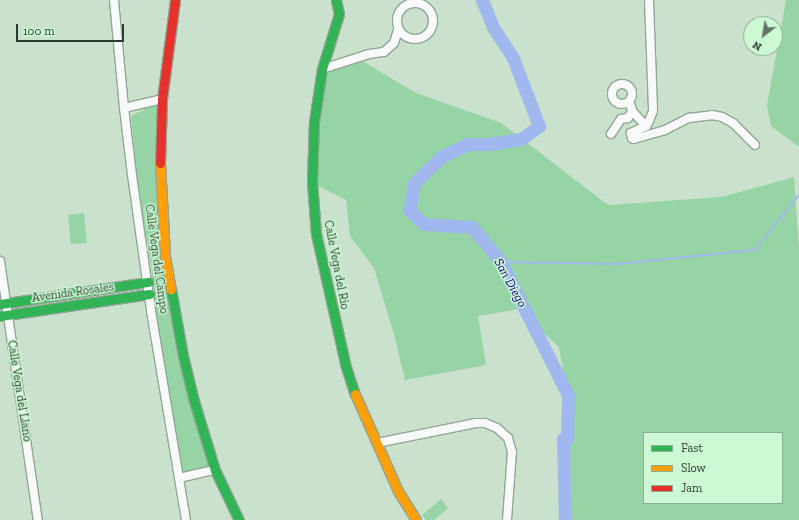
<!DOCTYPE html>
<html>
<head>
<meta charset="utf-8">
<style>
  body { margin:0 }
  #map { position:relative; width:799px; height:520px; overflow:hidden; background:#c9e1cd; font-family:"Zilla Slab",serif }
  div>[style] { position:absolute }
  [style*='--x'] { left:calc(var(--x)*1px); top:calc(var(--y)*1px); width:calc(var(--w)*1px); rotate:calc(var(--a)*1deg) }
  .green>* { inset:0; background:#96d4a5 }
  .stream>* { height:2px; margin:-1px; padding:0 1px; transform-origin:1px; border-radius:1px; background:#a0b8ed }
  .river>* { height:13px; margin:-6.5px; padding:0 6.5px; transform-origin:6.5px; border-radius:6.5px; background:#a0b8ed }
  .roads { filter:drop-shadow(1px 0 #92a595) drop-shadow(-1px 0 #92a595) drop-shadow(0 1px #92a595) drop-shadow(0 -1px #92a595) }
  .street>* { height:8px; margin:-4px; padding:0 4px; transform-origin:4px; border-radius:4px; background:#f7faf8 }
  .street>.ring { margin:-4px; padding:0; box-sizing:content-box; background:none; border:8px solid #f7faf8; border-radius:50% }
  .fast>* { height:9px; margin:-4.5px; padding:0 4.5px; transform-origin:4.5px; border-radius:4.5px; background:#30b455 }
  .slow>* { height:9px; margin:-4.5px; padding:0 4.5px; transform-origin:4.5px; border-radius:4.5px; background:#ff9f0a }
  .jam>* { height:9px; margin:-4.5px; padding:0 4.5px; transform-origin:4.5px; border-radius:4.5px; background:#e5322d }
  span { translate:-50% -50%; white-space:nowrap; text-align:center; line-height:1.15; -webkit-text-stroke:3px #ccf8d4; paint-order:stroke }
  .street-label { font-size:12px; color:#2b3d2e }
  .water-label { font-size:13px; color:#150486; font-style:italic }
  .legend { position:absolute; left:643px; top:432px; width:140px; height:72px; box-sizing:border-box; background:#ccf8d4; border:1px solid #8cad92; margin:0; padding:5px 7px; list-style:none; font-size:12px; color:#2b3d2e }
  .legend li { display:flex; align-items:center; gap:8px; height:20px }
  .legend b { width:20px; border:1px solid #8cad92 }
  .north { position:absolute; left:743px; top:16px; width:40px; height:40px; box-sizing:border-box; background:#ccf8d4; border:1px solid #8cad92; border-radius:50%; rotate:211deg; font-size:11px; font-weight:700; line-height:16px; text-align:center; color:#2b3d2e }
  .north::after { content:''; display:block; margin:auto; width:14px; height:18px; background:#627666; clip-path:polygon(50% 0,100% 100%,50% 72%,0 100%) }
  .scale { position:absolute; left:16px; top:24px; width:108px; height:18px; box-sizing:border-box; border:2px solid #2b3d2e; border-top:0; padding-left:5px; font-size:12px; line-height:14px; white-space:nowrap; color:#2b3d2e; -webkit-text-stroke:3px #ccf8d4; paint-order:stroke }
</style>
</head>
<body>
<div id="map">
  <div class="green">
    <div style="clip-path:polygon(786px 0,799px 0,799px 147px,771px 126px,767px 105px)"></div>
    <div style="clip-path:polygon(evenodd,362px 61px,416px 93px,501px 123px,608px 205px,722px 197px,794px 177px,799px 250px,799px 520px,564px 520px,562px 437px,565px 436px,567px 395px,559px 347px,518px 309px,478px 316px,486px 365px,405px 380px,394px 334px,374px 268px,350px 236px,346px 200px,311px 182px,326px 70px,362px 61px,644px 433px,782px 433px,782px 503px,644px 503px,644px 433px)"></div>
    <div style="clip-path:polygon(160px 101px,163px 256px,213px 469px,180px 476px,168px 385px,156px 315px,152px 273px,137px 177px,131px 116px)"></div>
    <div style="clip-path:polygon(84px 213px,87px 243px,71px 244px,68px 215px)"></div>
    <div style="clip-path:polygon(441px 499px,448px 508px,434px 520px,426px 520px,422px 515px)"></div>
  </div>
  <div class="stream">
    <div style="--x:501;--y:262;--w:116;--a:1"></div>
    <div style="--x:617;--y:264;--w:139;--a:-5.8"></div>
    <div style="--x:755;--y:250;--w:70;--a:-51.3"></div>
  </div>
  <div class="river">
    <div style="--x:482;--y:0;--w:29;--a:68"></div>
    <div style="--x:493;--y:27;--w:37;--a:57"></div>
    <div style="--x:513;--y:58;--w:73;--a:69.1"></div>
    <div style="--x:539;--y:126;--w:22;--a:144"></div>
    <div style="--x:521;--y:139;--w:32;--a:171"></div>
    <div style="--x:489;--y:144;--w:21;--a:180"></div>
    <div style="--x:468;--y:144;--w:29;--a:155"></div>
    <div style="--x:442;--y:156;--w:39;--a:136"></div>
    <div style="--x:414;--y:183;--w:27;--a:100"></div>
    <div style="--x:409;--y:210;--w:21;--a:43"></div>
    <div style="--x:424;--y:224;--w:48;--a:3.6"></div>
    <div style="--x:472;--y:227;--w:45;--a:50.4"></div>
    <div style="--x:501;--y:262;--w:149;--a:63.3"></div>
    <div style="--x:568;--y:395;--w:43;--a:91.3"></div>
    <div style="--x:567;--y:438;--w:4;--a:166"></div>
    <div style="--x:563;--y:439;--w:81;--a:88.6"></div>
  </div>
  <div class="roads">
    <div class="street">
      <div style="--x:114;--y:0;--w:108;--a:84.7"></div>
      <div style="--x:124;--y:108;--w:67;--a:83.2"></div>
      <div style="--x:132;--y:175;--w:137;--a:82"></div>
      <div style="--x:151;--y:311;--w:212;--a:80.5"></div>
      <div style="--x:649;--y:0;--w:111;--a:87.9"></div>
      <div style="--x:653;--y:111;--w:11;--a:112"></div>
      <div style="--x:649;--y:121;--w:6;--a:121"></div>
      <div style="--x:646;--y:126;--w:17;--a:155"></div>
      <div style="--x:631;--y:133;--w:5;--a:79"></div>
      <div style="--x:632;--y:138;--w:2;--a:27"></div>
      <div style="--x:634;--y:139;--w:32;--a:-16"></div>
      <div style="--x:665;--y:130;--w:27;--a:-27"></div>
      <div style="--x:689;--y:118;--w:23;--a:-7"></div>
      <div style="--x:712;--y:115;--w:10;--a:11"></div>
      <div style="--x:722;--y:117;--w:13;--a:29"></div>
      <div style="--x:733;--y:123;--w:31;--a:45"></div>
      <div class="ring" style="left:397px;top:3px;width:28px;height:28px"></div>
      <div style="--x:322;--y:69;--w:49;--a:-17.7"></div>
      <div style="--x:369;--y:54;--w:15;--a:-8"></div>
      <div style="--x:384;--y:52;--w:13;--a:-42"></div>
      <div style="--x:394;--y:43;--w:14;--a:-73"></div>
      <div class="ring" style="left:612px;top:84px;width:12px;height:12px"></div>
      <div style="--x:631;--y:106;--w:5;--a:79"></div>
      <div style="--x:632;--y:111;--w:21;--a:47"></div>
      <div style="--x:124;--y:108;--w:39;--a:-13"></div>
      <div style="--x:611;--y:134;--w:18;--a:-56"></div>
      <div style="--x:621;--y:119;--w:7;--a:-8"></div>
      <div style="--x:628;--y:118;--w:8;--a:-60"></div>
      <div style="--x:0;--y:261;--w:262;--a:81.7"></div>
      <div style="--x:377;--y:443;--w:101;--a:-11.4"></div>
      <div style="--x:476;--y:423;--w:9;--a:0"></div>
      <div style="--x:485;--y:423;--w:13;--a:23"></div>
      <div style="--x:497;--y:428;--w:15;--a:42"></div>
      <div style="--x:508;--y:438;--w:15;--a:74"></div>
      <div style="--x:512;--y:452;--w:68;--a:94.2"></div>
      <div style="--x:179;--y:478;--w:37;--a:-13"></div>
    </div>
    <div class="fast">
      <div style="--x:336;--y:0;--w:14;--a:78"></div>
      <div style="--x:339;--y:14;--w:58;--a:107.2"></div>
      <div style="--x:322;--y:69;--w:54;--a:98.6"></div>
      <div style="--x:314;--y:122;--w:60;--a:91.9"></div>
      <div style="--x:312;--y:182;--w:52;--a:85.6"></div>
      <div style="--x:316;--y:234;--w:136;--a:77.3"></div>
      <div style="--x:346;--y:367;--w:28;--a:72"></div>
      <div style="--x:171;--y:289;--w:68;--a:79.8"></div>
      <div style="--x:183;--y:356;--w:46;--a:76.3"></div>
      <div style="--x:194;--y:401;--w:72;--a:73.1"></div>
      <div style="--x:215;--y:470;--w:55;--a:64.4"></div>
      <div style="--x:0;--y:304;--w:150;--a:-8.5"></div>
      <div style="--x:0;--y:316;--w:151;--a:-8.4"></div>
    </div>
    <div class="slow">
      <div style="--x:160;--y:163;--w:93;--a:86.9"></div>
      <div style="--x:165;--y:256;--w:34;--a:80"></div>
      <div style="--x:355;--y:394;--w:106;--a:66.1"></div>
      <div style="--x:398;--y:491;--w:34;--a:58"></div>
    </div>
    <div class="jam">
      <div style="--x:160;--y:163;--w:64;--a:-88.2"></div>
      <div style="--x:162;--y:99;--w:100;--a:-82.5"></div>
    </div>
  </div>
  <div class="street-label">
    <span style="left:156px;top:259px;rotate:82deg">Calle Vega del Campo</span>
    <span style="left:336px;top:265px;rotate:79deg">Calle Vega del Río</span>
    <span style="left:73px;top:293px;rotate:-8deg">Avenida Rosales</span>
    <span style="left:19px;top:391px;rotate:81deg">Calle Vega del Llano</span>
  </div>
  <div class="water-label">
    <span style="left:510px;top:283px;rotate:61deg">San Diego</span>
  </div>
  <ul class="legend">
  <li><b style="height:5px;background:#30b455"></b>Fast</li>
  <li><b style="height:5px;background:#ff9f0a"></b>Slow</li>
  <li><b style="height:5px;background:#e5322d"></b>Jam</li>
  </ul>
  <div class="north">N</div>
  <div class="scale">100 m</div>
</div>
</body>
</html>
